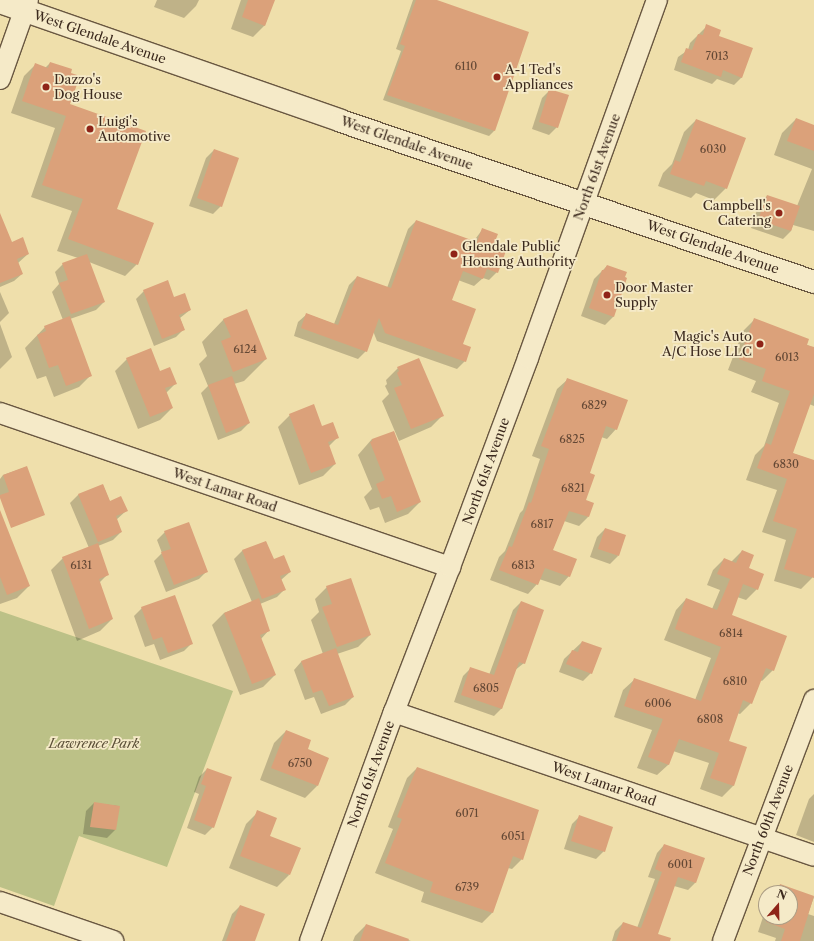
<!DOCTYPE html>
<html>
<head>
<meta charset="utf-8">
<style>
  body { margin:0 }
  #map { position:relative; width:814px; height:941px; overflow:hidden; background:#efdfab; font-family:"Libre Caslon Text",serif }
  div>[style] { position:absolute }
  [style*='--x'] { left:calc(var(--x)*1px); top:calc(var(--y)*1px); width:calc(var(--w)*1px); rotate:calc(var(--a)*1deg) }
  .green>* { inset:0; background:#bcc187 }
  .shadow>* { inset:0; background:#0003 }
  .building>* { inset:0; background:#dba17a }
  .roads { filter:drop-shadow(1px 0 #695741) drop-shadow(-1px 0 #695741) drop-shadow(0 1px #695741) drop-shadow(0 -1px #695741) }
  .street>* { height:20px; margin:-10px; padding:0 10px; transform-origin:10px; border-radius:10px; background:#f5eac8 }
  .secondary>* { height:22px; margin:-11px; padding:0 11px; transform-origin:11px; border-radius:11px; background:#f5eac8 }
  .dots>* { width:11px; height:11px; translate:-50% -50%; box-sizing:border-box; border:2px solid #f5eac8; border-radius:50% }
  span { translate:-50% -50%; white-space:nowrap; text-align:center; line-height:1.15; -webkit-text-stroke:3.5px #f5eac8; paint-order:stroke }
  .number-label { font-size:11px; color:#644835 }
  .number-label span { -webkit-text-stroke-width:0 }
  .street-label { font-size:13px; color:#3c2a1e }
  .poi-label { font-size:13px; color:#3c2a1e }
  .left { translate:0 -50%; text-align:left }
  .right { translate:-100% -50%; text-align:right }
  .park-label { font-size:13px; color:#5c5038; font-style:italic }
  .north { position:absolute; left:758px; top:885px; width:40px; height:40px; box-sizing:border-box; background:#f5eac8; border:1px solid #ab9d84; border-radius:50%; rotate:20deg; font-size:11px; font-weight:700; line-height:16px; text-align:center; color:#3c2a1e }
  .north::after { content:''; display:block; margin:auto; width:14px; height:18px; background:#8f2418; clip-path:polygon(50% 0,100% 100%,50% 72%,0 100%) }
</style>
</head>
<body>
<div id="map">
  <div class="green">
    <div style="clip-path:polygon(0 611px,233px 691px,167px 867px,79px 836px,54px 906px,0 887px)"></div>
  </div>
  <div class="shadow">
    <div style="clip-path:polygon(157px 0,199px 0,196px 6px,184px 18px,154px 7px)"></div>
    <div style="clip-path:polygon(241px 0,274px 0,265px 25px,253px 37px,231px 29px)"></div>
    <div style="clip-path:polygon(413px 0,434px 0,528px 33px,494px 131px,489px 136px,383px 100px,401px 51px,396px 49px)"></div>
    <div style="clip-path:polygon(707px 26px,718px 36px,742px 77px,734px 85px,717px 79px,712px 84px,674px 70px,678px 57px,688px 50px,690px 43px)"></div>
    <div style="clip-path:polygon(50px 63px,116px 210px,137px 264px,125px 276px,89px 262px,104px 302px,96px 310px,70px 319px,91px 375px,79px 387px,54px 397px,46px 376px,37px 379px,25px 348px,45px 327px,63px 320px,52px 292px,59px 284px,55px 272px,63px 264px,78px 258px,57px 251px,72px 211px,31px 197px,55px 128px,11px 113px,24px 76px,35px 65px,45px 68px)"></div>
    <div style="clip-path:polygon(550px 90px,557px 127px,549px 135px,532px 129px,542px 98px)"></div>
    <div style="clip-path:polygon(796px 119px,814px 126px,814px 231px,793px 225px,791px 231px,783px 239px,751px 228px,759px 204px,767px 196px,797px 206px,812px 169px,774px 155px,782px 133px)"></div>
    <div style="clip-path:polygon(696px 120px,726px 188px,714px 200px,696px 193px,691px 198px,658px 186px,663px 173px,672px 164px,684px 132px)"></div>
    <div style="clip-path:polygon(214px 150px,221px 206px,213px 214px,189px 206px,206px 158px)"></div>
    <div style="clip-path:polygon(416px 221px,473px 242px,482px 230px,493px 244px,497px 272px,489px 280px,483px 278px,474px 286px,458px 280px,451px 301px,465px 361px,457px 369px,377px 341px,373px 331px,366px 351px,358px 359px,294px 336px,298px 322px,307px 314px,334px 324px,349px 285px,357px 277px,387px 288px,408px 229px)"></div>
    <div style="clip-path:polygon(0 229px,12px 243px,28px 254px,18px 263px,22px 274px,14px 281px,0 287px)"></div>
    <div style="clip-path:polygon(607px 266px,626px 278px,613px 317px,605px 325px,581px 316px,594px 279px)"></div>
    <div style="clip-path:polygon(144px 291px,174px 298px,190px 310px,180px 318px,184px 329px,176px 337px,154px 346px,136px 299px)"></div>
    <div style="clip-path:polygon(0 292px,9px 313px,0 322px)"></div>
    <div style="clip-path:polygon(224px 319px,266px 359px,244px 381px,234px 384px,249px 423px,241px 431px,218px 440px,201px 393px,208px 386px,199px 364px,207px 356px,202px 342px)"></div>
    <div style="clip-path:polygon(754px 320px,814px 348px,814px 406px,809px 404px,792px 453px,814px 461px,814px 573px,812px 578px,801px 589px,774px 581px,786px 540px,762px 532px,777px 490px,746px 480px,755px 455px,764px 446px,779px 403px,751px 392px,756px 381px,728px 370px,743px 331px)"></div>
    <div style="clip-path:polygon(0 324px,12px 357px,0 369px)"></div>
    <div style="clip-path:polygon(127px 359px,160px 372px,176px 383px,166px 393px,172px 408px,160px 420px,138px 429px,115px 371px)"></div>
    <div style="clip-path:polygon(398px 368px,443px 415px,431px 427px,399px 441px,382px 401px,389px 394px,385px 386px,387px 384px,386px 380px)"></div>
    <div style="clip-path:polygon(567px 380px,616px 429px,607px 439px,601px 437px,589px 474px,585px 501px,588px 517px,579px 526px,564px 521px,552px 551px,569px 576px,560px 586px,539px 579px,537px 584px,528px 594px,490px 580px,499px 557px,505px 551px,520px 513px,523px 510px,540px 459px,532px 456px,557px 389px)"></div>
    <div style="clip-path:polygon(290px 415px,337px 438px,328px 447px,335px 464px,323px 476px,299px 485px,278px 427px)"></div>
    <div style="clip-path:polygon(372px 439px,420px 502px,408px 514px,385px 523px,379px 507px,370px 510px,364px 497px,372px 489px,358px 455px)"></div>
    <div style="clip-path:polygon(26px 467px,25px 494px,0 496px,0 479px,3px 475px)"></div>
    <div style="clip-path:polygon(103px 485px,110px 502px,126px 511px,116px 520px,121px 532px,113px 540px,98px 546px,108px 574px,99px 583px,112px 619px,100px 631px,77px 641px,51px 570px,63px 558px,89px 548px,70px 503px,78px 495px)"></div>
    <div style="clip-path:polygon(605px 529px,618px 556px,610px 564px,590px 557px,597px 537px)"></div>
    <div style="clip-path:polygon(0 531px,29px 586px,17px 598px,0 604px)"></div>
    <div style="clip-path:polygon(165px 532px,207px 571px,199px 579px,166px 592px,154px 561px,162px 553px,157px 540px)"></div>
    <div style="clip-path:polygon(266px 542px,273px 560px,290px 572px,281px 580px,285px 589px,277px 597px,260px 604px,269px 630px,261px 639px,275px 675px,263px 687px,240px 695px,212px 625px,224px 613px,252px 602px,234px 559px,242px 551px)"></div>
    <div style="clip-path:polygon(742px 551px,757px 589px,746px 600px,737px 597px,730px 616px,773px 670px,762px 681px,760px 680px,751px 703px,740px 714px,737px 713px,727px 741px,746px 748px,733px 786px,722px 797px,700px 789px,709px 763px,673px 751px,668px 765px,657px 775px,637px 768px,652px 730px,614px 717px,623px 690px,634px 680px,695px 700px,711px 658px,664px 640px,676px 610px,686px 599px,712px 609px,720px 590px,707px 585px,713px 570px,724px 559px,731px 562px)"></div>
    <div style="clip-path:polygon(327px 587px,370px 635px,358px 647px,337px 654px,353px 697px,345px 705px,321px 714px,314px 697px,305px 700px,294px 670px,301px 662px,323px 654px,311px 620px,319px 612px,315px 599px)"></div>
    <div style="clip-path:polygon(521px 602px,524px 663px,514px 671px,502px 708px,494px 716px,454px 702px,463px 676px,471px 668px,489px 675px,513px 610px)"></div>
    <div style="clip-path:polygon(142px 608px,192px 643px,184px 651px,160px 660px,154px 644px,145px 647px,134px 616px)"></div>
    <div style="clip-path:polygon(582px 642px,591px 673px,583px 681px,559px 672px,564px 659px)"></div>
    <div style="clip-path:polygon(286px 731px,306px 750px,317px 786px,305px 798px,260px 780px,274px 743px)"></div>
    <div style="clip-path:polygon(417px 768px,522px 859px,512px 869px,508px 868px,492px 913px,482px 923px,421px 902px,424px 892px,375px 873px,393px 829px,388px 827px,407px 778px)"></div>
    <div style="clip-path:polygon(207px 769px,213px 827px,205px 835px,187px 828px,199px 794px,194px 792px,199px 777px)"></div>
    <div style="clip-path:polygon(814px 794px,814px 842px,796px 835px,809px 799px)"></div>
    <div style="clip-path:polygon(94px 803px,118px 806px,115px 830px,107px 838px,83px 834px,86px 811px)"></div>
    <div style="clip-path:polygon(258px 812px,289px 875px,277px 887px,229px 868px,246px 824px)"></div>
    <div style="clip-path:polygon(580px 816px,604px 851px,596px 859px,564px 849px,572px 824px)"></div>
    <div style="clip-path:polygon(664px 845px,703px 859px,695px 883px,688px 890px,674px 886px,656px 934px,659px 941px,612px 941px,615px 931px,623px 923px,637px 928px,655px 879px,648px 877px,657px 853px)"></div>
    <div style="clip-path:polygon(780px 885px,814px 897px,808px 914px,814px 916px,814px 941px,775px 941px,776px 938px,758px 932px,766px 908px,766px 917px,790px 917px,790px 893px,772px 893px)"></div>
    <div style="clip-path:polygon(240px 906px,254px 941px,222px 941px,232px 914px)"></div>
    <div style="clip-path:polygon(366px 925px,411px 941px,353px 941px,355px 936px)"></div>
  </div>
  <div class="building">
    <div style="clip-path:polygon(248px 0,275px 0,265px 26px,242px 17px)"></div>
    <div style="clip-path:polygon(416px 0,437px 0,529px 32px,495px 131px,387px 95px,405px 46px,400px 44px)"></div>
    <div style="clip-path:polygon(706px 24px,721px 30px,719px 36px,753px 48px,742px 78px,723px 70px,721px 77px,681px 62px,686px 48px,692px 50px,698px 34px,703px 35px)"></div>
    <div style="clip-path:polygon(50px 62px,72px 69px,71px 73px,80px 76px,70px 104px,146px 131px,117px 209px,154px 223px,138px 265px,68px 239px,83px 199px,42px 185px,66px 116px,22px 101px,35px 63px,48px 68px)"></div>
    <div style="clip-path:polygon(549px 89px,569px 95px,558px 128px,539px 122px)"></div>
    <div style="clip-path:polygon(796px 118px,814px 125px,814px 151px,787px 141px)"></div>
    <div style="clip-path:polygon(696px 119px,746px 138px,727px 189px,706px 181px,704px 186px,670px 174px,675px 160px,680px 162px)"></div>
    <div style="clip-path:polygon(214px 149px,239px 158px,222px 207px,197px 198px)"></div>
    <div style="clip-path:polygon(767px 195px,800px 206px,791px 231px,758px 220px)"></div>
    <div style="clip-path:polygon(0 213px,12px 242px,23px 237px,29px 254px,17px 259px,23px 274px,0 283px)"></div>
    <div style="clip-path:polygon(416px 220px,477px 242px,482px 228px,498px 234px,494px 244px,507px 248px,498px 273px,487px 269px,483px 279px,463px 271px,452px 300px,476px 309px,463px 344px,471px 347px,466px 362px,385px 333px,379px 318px,367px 352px,301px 328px,306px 313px,338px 325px,357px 276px,391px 288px)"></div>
    <div style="clip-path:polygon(87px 254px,105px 302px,71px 314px,59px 283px,68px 280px,62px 263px)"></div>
    <div style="clip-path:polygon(607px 265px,627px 272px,625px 277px,627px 278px,614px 317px,589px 308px,602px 270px,604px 270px)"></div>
    <div style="clip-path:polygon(168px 280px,174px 297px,185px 293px,191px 310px,179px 315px,185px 330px,162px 339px,143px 290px)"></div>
    <div style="clip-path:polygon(247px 309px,267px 359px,233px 372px,221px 341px,231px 337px,223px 319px)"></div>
    <div style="clip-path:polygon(70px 316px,92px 376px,66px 386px,58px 365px,49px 368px,37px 335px,46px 331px,44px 326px)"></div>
    <div style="clip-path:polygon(754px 318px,809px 339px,807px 345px,814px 347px,814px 394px,793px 453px,814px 460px,814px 578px,784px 569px,797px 529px,773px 521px,787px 479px,757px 468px,766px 443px,771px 445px,790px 391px,762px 381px,766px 369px,739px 359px)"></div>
    <div style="clip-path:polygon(151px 348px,160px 371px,170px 367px,177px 384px,165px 388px,173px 408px,150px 417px,126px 358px)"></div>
    <div style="clip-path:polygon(419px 358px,444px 416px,411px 429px,394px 388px,402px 385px,397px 373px,399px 371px,397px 367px)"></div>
    <div style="clip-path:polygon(232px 376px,250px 423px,226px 433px,208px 385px)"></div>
    <div style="clip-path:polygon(567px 378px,628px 400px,617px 430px,606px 426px,590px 473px,595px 475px,586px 500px,594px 503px,589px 517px,569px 511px,553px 550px,577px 559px,570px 577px,545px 568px,538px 585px,499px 570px,509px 546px,512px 547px,529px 502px,531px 503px,549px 449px,541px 446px)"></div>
    <div style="clip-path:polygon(314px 404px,322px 426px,333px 422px,339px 438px,328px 442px,336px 464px,311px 473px,289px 414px)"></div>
    <div style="clip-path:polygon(394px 431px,421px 502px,397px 512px,391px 496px,382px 499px,376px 484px,385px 480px,370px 442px,372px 441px,372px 439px)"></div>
    <div style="clip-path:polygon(27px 466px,45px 515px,11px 528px,0 498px,0 495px,9px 492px,3px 475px)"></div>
    <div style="clip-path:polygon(103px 484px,110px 501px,121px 496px,128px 511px,116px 516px,122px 532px,98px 542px,78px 494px)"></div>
    <div style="clip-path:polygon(0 510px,30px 586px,7px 595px,0 577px)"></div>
    <div style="clip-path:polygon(189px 522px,208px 572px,174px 585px,161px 552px,171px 549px,164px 531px)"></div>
    <div style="clip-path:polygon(605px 528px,626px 535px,619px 556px,598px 549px)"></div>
    <div style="clip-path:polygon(266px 541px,274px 559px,284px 555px,291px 572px,280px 576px,286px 590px,262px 599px,242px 550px)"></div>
    <div style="clip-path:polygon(98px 543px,109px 575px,99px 579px,113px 619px,89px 629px,62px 557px)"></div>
    <div style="clip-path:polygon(742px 550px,754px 555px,749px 568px,764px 574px,758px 590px,743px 584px,732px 615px,787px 636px,774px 671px,766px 668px,752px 704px,743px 700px,729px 741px,747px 747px,734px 786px,710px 778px,719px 753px,679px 739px,669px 765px,648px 757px,663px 719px,624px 706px,634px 678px,701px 701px,721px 647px,675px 629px,686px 598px,717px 610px,730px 579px,717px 574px,724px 558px,736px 563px)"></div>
    <div style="clip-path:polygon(351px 578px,371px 635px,337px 647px,322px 607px,332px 604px,326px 586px)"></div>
    <div style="clip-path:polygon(175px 595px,193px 644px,168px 653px,162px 637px,153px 640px,141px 607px)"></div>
    <div style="clip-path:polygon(259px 598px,270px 631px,260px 635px,276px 675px,252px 684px,224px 613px)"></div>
    <div style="clip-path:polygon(521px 601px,544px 610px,525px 664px,519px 662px,502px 709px,461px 695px,470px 667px,494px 675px)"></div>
    <div style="clip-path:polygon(582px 641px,602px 648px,592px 674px,566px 664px,572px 650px,578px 652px)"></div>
    <div style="clip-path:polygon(336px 648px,354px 697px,329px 706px,322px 690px,313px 693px,301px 661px)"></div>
    <div style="clip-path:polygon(286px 730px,311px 740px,308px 749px,329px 758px,318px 786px,271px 768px)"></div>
    <div style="clip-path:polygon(417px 767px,539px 810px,523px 860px,513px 856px,493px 913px,430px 892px,433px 882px,385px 863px,402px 819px,397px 817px)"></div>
    <div style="clip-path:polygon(207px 768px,232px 777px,214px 828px,194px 820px,206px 786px,201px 784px)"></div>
    <div style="clip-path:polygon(94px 802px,120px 806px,116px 830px,90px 827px)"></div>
    <div style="clip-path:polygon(257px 810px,277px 818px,270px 836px,301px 848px,290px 875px,240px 856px)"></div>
    <div style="clip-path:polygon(579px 815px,613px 827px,605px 852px,571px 841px)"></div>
    <div style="clip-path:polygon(664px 844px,705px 858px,696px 883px,678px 877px,658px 934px,671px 938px,670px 941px,616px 941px,623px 922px,641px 928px,662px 872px,655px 869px)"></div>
    <div style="clip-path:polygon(780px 884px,814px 896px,800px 941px,781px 941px,785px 929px,766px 922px,768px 917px,790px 917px,790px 893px,777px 893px)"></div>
    <div style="clip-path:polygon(240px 905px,265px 914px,255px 941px,226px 941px)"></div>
    <div style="clip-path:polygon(366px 924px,409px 939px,408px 941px,360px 941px)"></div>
  </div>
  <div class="roads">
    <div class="street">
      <div style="--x:0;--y:79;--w:84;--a:-70.5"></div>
      <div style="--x:0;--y:413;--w:476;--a:18.9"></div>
      <div style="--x:394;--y:712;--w:444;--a:18.9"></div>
      <div style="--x:0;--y:902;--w:120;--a:19"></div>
      <div style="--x:310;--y:941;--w:244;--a:-69.9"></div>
      <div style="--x:394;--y:712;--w:155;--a:-68.9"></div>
      <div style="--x:450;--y:567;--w:223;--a:-69.5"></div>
      <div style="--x:528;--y:358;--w:381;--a:-70.2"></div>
      <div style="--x:723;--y:941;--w:258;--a:-69.3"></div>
    </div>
    <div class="secondary">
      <div style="--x:0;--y:2;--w:361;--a:19.2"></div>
      <div style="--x:341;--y:121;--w:500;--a:18.8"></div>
    </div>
  </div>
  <div class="dots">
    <div style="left:497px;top:77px;background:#8f2418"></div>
    <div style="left:46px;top:87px;background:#8f2418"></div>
    <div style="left:90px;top:129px;background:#8f2418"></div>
    <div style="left:779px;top:213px;background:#8f2418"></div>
    <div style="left:454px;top:254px;background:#8f2418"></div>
    <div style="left:607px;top:295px;background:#8f2418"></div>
    <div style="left:760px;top:344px;background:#8f2418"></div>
  </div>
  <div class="number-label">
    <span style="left:717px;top:56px">7013</span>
    <span style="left:466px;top:66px">6110</span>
    <span style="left:713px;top:149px">6030</span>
    <span style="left:245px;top:349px">6124</span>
    <span style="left:787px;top:357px">6013</span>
    <span style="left:594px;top:405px">6829</span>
    <span style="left:572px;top:439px">6825</span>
    <span style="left:786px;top:464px">6830</span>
    <span style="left:573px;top:488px">6821</span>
    <span style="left:542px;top:524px">6817</span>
    <span style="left:81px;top:565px">6131</span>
    <span style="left:523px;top:565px">6813</span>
    <span style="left:731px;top:633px">6814</span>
    <span style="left:735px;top:681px">6810</span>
    <span style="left:486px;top:688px">6805</span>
    <span style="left:658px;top:703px">6006</span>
    <span style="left:710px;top:719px">6808</span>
    <span style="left:300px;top:763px">6750</span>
    <span style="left:467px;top:813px">6071</span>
    <span style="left:513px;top:836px">6051</span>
    <span style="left:680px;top:864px">6001</span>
    <span style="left:467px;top:887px">6739</span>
  </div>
  <div class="street-label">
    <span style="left:100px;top:37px;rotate:19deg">West Glendale Avenue</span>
    <span style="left:407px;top:143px;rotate:19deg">West Glendale Avenue</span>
    <span style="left:597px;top:167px;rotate:-70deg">North 61st Avenue</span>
    <span style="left:713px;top:247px;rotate:19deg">West Glendale Avenue</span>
    <span style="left:486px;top:471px;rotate:-70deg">North 61st Avenue</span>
    <span style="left:225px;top:490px;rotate:19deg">West Lamar Road</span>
    <span style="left:371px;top:774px;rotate:-70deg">North 61st Avenue</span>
    <span style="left:604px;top:784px;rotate:19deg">West Lamar Road</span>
    <span style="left:768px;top:820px;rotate:-69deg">North 60th Avenue</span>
  </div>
  <div class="poi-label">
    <span class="left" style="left:505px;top:77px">A-1 Ted's<br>Appliances</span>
    <span class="left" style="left:54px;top:87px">Dazzo's<br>Dog House</span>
    <span class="left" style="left:98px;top:129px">Luigi's<br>Automotive</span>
    <span class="right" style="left:771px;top:213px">Campbell's<br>Catering</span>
    <span class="left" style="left:462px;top:254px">Glendale Public<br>Housing Authority</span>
    <span class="left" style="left:615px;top:295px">Door Master<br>Supply</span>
    <span class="right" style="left:752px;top:344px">Magic's Auto<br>A/C Hose LLC</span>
  </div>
  <div class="park-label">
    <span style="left:94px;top:743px">Lawrence Park</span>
  </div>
  <div class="north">N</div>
</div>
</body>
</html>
